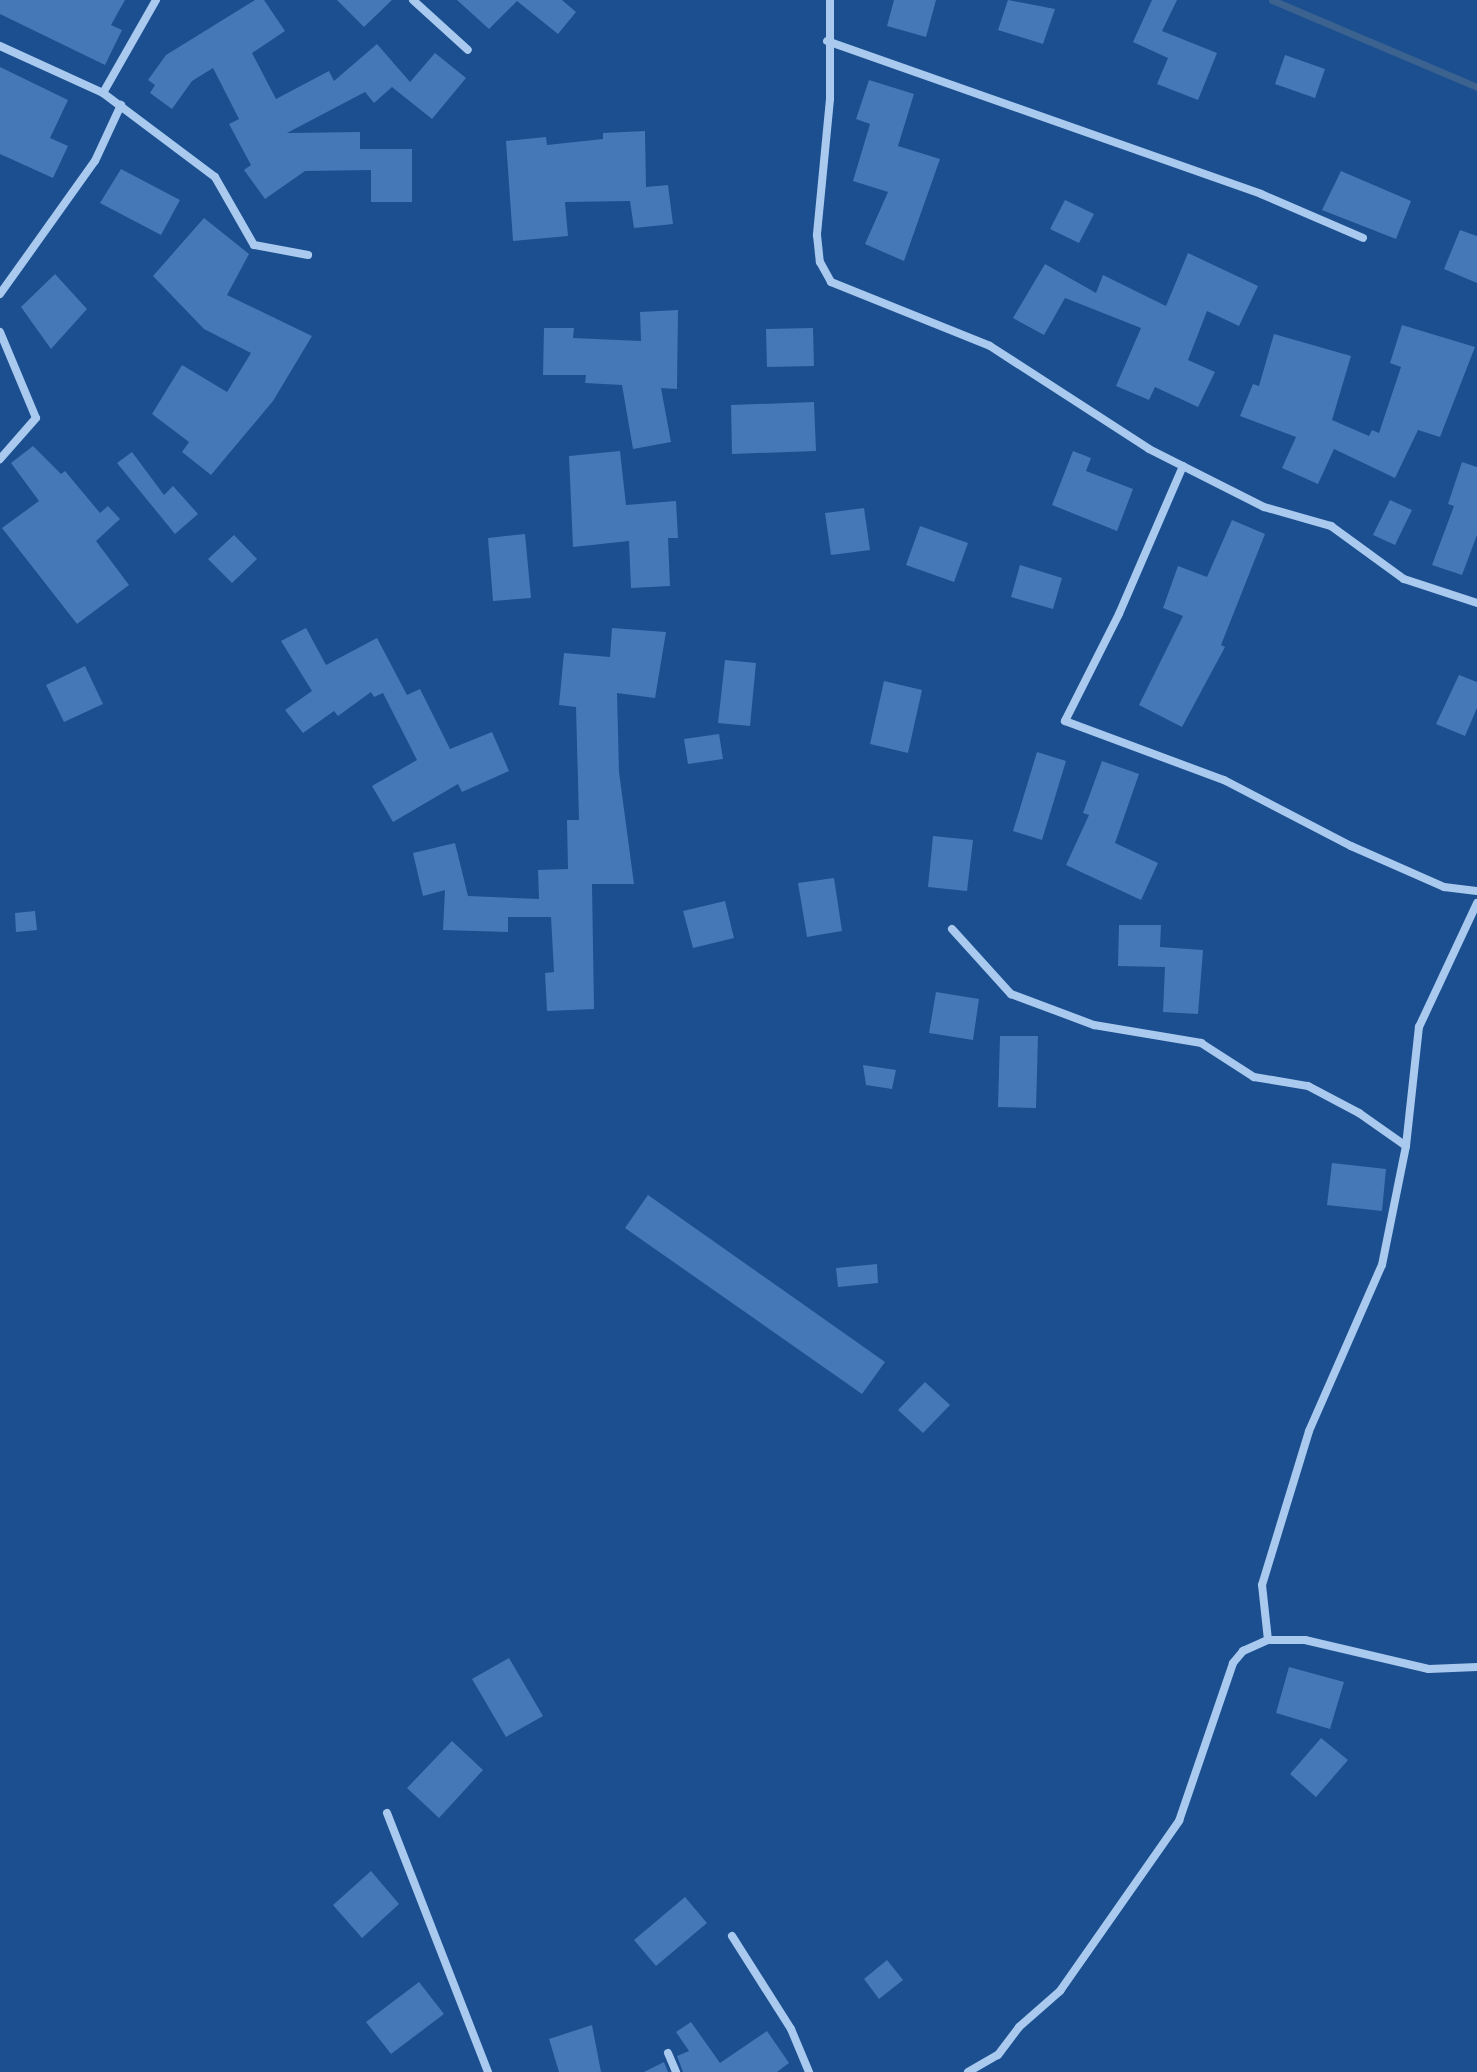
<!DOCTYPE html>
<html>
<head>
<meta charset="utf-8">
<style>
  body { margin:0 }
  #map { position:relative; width:1477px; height:2072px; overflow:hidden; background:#1b4f8f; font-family:"Golos Text",sans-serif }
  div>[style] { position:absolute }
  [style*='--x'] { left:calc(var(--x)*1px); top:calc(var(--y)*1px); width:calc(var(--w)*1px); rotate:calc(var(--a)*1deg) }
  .stream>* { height:7px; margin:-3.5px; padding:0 3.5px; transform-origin:3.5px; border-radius:3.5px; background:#3c6290 }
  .building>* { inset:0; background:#4478b7 }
  .street>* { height:8px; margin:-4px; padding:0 4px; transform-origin:4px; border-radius:4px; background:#a9c9ee }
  span { translate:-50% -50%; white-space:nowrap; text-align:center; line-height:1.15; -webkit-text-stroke:7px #1b4f8f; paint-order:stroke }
</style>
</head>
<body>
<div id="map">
  <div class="stream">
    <div style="--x:1272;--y:0;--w:223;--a:23"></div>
  </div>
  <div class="building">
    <div style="clip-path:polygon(0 0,125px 0,111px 25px,122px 30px,105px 65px,0 14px)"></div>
    <div style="clip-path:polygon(255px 0,264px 0,285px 31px,252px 53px,276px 99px,329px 71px,334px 81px,377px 44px,410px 82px,435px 53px,466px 78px,432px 119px,392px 87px,374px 103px,365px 92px,287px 133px,360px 132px,360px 149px,412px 149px,412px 202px,371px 202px,371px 170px,305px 171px,265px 199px,244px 170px,251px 165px,229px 124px,239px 119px,213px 68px,192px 81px,172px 109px,150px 93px,155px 85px,148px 80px,166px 55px)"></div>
    <div style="clip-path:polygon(337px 0,392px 0,364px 27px)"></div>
    <div style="clip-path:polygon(457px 0,562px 0,576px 12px,558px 34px,517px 1px,489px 29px)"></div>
    <div style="clip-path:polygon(894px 0,936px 0,926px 37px,887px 26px)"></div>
    <div style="clip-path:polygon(1008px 0,1055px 9px,1043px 44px,998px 30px)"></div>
    <div style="clip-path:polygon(1152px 0,1177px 0,1162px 31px,1217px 53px,1198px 100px,1157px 84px,1168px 58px,1133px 42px)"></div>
    <div style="clip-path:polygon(1285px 55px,1325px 69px,1315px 98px,1275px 84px)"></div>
    <div style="clip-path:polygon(0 67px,68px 100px,50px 138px,68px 146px,53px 178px,0 154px)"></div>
    <div style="clip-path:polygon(869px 80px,914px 94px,898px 146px,940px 159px,904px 261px,865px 244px,888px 192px,853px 181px,870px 124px,856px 119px)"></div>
    <div style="clip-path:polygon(645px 131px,646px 187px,668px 185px,673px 224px,634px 228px,630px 201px,565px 202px,568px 236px,513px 241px,506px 141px,546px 137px,547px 145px,603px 139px,603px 133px)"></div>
    <div style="clip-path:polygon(121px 169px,180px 200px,161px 235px,100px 203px)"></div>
    <div style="clip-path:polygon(1341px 171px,1411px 201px,1396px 239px,1322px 210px)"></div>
    <div style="clip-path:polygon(1065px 200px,1094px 214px,1079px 243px,1050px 229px)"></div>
    <div style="clip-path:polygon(204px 218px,249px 254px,227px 295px,312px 336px,273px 401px,211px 475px,182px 452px,189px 442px,152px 414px,182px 365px,227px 392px,251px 353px,204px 329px,153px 276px)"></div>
    <div style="clip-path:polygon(1460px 230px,1477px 236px,1477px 283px,1444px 269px)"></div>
    <div style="clip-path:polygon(1188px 253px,1258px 286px,1239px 326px,1207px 311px,1188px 360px,1215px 372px,1198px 407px,1155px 387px,1149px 400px,1116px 386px,1141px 328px,1065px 298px,1044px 335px,1013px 318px,1045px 264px,1096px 293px,1103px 275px,1166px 306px)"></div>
    <div style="clip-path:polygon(55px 274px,87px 309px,51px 349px,21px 307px)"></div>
    <div style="clip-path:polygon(678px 310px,677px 389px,661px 388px,671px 442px,633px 449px,622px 385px,585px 383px,586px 375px,543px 375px,544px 328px,574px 328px,573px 338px,641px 341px,640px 312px)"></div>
    <div style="clip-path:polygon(1402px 325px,1475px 347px,1440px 437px,1418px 430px,1395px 478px,1334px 449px,1318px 484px,1282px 468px,1296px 437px,1240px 416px,1253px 384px,1259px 386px,1274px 334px,1351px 356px,1332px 420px,1369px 436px,1372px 430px,1379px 433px,1401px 367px,1390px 363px)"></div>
    <div style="clip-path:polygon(813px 328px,814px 366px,767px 367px,766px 329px)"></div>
    <div style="clip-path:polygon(814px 402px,816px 451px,732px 454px,731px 405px)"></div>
    <div style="clip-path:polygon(33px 446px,61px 474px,65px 471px,100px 513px,108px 506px,120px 519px,96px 541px,129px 585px,77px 624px,2px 528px,39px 501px,11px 463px)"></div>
    <div style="clip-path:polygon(620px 451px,626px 505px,676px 501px,678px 538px,668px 538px,670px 586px,631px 588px,629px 541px,573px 547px,569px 456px)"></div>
    <div style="clip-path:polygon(1073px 451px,1091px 458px,1086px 471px,1133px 489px,1117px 531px,1052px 505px)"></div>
    <div style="clip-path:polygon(132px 452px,164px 495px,173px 486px,198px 514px,175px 534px,117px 463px)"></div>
    <div style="clip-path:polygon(1462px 462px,1477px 467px,1477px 535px,1462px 575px,1432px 565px,1454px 506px,1448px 504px)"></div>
    <div style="clip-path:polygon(1390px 500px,1412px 510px,1395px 545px,1373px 535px)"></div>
    <div style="clip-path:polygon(864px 508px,870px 550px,831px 555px,825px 513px)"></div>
    <div style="clip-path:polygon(1232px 520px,1265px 534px,1221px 645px,1225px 647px,1182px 727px,1139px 705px,1183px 616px,1163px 608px,1178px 566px,1207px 577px)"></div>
    <div style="clip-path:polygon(920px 526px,968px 543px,954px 582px,906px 565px)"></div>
    <div style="clip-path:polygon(525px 534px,531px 598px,493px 601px,488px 538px)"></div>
    <div style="clip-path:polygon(234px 535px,257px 559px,232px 583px,208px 559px)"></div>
    <div style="clip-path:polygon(1020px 565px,1062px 578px,1053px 609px,1011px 597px)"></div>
    <div style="clip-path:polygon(306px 628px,326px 665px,377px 638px,407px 695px,420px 689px,450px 749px,492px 732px,509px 771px,462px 792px,458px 784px,393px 822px,372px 786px,417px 760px,383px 693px,374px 697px,371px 692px,338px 716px,334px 711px,303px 733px,285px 710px,312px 691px,281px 641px)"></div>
    <div style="clip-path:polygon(612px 628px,666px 632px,655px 698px,617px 693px,619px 772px,634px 884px,592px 884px,594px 1009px,547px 1011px,545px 973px,554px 972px,551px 917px,508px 917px,508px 932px,443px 930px,445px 890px,423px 896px,413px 853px,455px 843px,468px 896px,539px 899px,538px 870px,568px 869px,567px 820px,579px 820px,576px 707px,559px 705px,564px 653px,610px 657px)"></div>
    <div style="clip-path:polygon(725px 660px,756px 663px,750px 726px,718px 723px)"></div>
    <div style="clip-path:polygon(85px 666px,103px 704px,64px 722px,46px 685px)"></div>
    <div style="clip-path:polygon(1459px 675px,1477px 682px,1477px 708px,1465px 736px,1436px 724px)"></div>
    <div style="clip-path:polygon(884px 681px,922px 690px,908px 753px,870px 744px)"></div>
    <div style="clip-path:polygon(719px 734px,723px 759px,688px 764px,684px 739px)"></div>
    <div style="clip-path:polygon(1037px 752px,1066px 761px,1042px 840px,1013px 831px)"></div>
    <div style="clip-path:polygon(1102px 761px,1139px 774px,1115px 843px,1158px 863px,1141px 900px,1066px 865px,1089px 815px,1083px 813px)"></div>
    <div style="clip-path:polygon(933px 836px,973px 840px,967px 891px,928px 887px)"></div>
    <div style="clip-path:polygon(834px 878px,842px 931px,807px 937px,798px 883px)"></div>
    <div style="clip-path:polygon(725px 901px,734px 938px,693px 948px,683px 911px)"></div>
    <div style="clip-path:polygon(35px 911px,37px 930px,16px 932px,15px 913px)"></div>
    <div style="clip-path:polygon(1119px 925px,1161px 925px,1160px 947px,1203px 950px,1198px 1014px,1163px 1012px,1165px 967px,1118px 966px)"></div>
    <div style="clip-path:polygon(936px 992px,979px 999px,973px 1040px,929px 1033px)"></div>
    <div style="clip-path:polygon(1000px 1036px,1038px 1036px,1036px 1108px,998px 1107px)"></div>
    <div style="clip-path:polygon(863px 1065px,896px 1070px,892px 1089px,866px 1085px)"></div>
    <div style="clip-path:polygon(1332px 1163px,1386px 1169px,1382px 1211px,1327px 1205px)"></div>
    <div style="clip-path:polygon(648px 1195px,885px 1362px,862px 1394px,625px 1228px)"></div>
    <div style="clip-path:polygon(877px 1264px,878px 1283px,838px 1287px,836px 1268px)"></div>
    <div style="clip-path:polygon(925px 1382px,950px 1405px,923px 1433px,898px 1410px)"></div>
    <div style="clip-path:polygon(509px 1658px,543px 1716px,506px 1737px,472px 1679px)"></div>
    <div style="clip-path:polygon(1289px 1667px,1344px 1682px,1330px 1729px,1276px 1713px)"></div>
    <div style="clip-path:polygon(1321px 1738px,1348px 1760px,1316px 1797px,1290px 1774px)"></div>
    <div style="clip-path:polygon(452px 1741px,483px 1770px,439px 1818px,407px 1788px)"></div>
    <div style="clip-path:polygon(371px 1871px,399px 1904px,362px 1938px,333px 1905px)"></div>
    <div style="clip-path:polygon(685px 1897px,707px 1923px,656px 1966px,634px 1940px)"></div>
    <div style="clip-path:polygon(887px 1960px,903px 1980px,879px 1999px,864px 1979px)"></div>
    <div style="clip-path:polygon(419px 1982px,444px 2014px,391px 2054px,366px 2022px)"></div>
    <div style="clip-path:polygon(691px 2022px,720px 2063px,767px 2031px,789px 2063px,777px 2072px,683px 2072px,677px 2056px,689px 2051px,676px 2032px)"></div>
    <div style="clip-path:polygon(592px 2025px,601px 2072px,559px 2072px,549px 2039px)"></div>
    <div style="clip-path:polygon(664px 2062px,668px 2072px,644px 2072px)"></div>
  </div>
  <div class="street">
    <div style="--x:156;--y:0;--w:107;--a:119.7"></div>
    <div style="--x:103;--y:93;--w:140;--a:36.9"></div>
    <div style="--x:215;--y:177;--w:78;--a:60.2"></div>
    <div style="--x:254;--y:245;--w:55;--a:10.5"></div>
    <div style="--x:413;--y:0;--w:74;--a:42.3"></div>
    <div style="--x:830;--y:0;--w:99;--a:90"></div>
    <div style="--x:830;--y:99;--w:137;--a:95.5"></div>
    <div style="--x:817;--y:235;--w:27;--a:84"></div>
    <div style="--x:820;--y:262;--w:23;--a:61"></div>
    <div style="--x:831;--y:282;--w:171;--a:21.9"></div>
    <div style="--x:990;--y:346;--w:189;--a:32.9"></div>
    <div style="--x:1149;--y:449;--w:129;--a:26.8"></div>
    <div style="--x:1264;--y:507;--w:70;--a:15.8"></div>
    <div style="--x:1331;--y:526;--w:90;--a:36"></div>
    <div style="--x:1404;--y:579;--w:77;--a:18.2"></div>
    <div style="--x:827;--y:41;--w:460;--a:19.4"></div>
    <div style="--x:1261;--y:194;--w:111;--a:23.3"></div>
    <div style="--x:0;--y:46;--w:113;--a:24.5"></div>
    <div style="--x:0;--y:294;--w:163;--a:-54.5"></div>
    <div style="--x:95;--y:161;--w:62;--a:-65.1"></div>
    <div style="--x:0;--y:332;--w:93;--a:67.3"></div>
    <div style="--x:36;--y:418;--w:55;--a:131.3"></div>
    <div style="--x:1183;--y:466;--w:161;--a:113.4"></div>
    <div style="--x:1119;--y:614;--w:120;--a:116.8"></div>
    <div style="--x:1065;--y:721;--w:170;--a:20.4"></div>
    <div style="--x:1224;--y:780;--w:143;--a:27.5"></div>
    <div style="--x:1351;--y:846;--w:102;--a:23.8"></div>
    <div style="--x:1444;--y:887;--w:33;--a:7"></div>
    <div style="--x:952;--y:929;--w:88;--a:47.8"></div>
    <div style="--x:1011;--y:994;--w:89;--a:20.5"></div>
    <div style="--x:1094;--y:1025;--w:109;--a:9.5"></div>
    <div style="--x:1201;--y:1043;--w:63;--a:32.7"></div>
    <div style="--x:1254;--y:1077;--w:55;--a:9.5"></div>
    <div style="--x:1308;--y:1086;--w:58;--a:27.9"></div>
    <div style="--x:1359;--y:1113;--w:57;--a:35.1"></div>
    <div style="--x:1268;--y:1640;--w:55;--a:-96.2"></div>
    <div style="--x:1262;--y:1585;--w:161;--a:-73"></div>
    <div style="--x:1309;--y:1431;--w:181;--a:-66.3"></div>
    <div style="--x:1382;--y:1265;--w:121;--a:-78.6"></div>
    <div style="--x:1406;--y:1146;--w:120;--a:-83.8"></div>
    <div style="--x:1419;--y:1027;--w:137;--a:-64.9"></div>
    <div style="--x:387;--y:1813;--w:278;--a:68.7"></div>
    <div style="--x:732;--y:1936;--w:110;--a:57.6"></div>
    <div style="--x:791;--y:2029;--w:47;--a:67.3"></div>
    <div style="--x:668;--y:2053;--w:21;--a:67"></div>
    <div style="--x:968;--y:2072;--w:34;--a:-30"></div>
    <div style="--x:998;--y:2055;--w:35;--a:-53"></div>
    <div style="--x:1019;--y:2027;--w:55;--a:-41.3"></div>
    <div style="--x:1060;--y:1991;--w:208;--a:-55"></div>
    <div style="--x:1179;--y:1821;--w:167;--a:-71.1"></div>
    <div style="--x:1233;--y:1663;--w:16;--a:-50"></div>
    <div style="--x:1243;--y:1651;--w:27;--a:-24"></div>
    <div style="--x:1268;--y:1640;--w:37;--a:0"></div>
    <div style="--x:1305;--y:1640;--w:127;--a:13.2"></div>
    <div style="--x:1429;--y:1669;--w:48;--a:-2.4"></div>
  </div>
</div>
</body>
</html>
